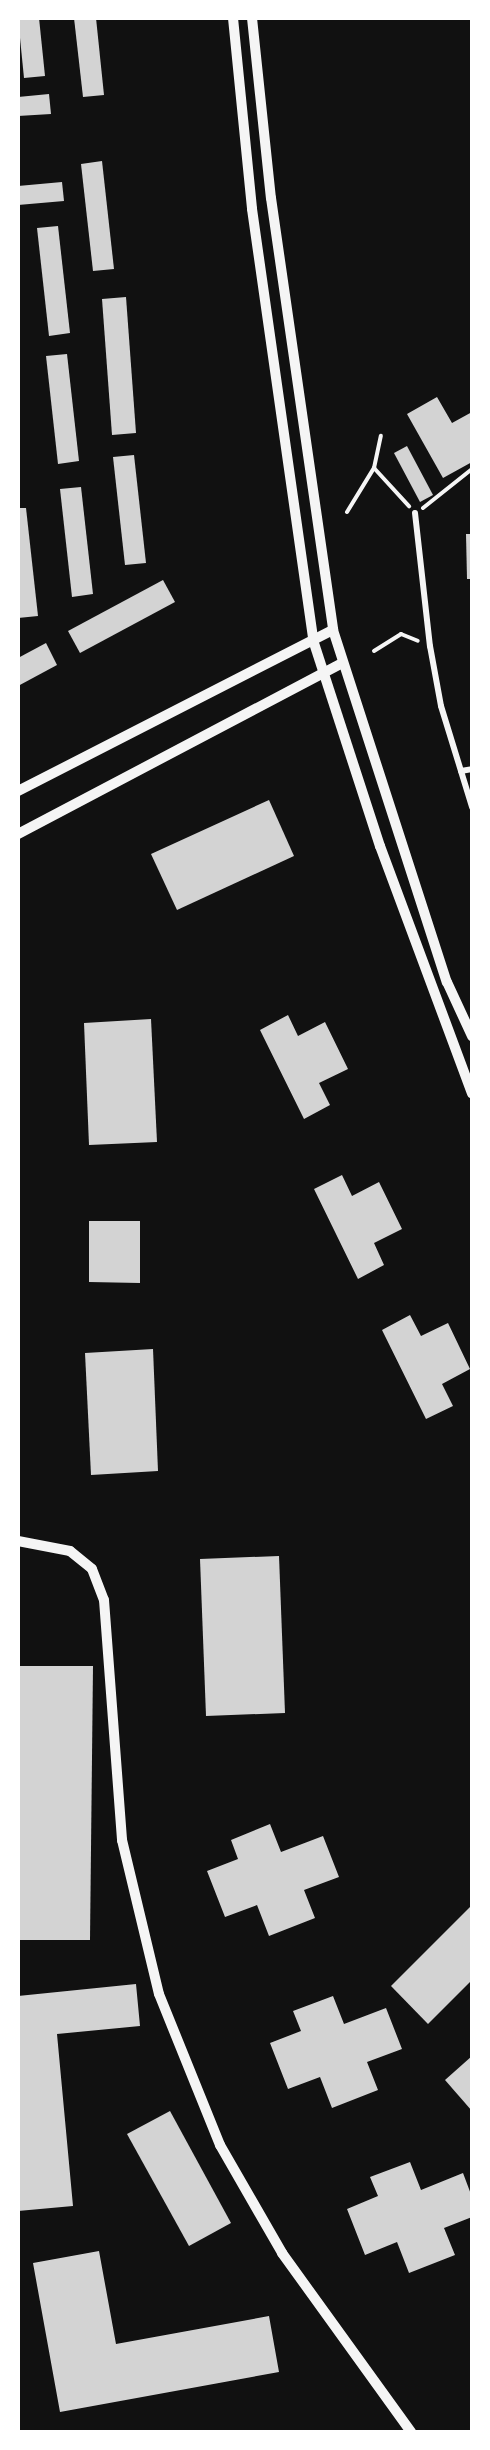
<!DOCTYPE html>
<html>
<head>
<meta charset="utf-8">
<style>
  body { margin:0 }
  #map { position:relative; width:490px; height:2450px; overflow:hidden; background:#111; font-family:"Source Serif 4",serif }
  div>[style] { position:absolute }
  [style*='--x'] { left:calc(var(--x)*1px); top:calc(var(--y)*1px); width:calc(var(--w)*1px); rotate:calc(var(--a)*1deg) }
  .building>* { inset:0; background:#d3d3d3 }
  .path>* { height:4px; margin:-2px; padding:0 2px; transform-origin:2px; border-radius:2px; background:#f5f5f5 }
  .minor>* { height:6px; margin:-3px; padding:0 3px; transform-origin:3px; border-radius:3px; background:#f5f5f5 }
  .tertiary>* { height:10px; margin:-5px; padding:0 5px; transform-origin:5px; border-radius:5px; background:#f5f5f5 }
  span { translate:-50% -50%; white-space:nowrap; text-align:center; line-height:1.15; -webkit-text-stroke:6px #fff; paint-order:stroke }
  .frame { position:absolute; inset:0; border:20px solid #fff; pointer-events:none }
</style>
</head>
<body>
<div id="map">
  <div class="building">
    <div style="clip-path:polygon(18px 18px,39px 18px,45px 76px,24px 78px)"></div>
    <div style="clip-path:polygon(74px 18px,96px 18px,104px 95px,83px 97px)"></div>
    <div style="clip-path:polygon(49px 94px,51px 114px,18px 116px,18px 97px)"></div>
    <div style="clip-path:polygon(102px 161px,114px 269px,93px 271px,81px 164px)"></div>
    <div style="clip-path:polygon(62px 182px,64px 201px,18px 205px,18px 186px)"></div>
    <div style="clip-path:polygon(58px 226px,70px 333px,49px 336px,37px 228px)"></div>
    <div style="clip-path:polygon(126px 297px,136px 433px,112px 435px,102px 299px)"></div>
    <div style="clip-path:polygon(67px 354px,79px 461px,58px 464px,46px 356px)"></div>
    <div style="clip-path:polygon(437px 397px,452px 423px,472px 412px,472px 462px,443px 478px,407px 414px)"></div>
    <div style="clip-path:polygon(407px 446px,433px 495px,420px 502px,394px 453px)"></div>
    <div style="clip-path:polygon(134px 455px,146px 563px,125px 565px,113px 457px)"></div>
    <div style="clip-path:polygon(81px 487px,93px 594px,72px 597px,60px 489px)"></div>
    <div style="clip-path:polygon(18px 508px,26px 508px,38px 616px,18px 618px)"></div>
    <div style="clip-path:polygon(466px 534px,472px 534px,472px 579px,467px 579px)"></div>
    <div style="clip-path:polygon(163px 580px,175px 602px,80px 653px,68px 631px)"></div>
    <div style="clip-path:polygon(46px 643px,57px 665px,18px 686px,18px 658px)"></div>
    <div style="clip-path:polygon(269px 800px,294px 856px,177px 910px,151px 854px)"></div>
    <div style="clip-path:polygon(288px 1015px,298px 1036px,325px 1022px,348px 1069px,319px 1083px,330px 1105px,304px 1119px,260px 1030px)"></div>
    <div style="clip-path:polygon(151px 1019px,157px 1142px,89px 1145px,84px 1023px)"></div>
    <div style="clip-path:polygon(342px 1175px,352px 1196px,379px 1182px,402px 1229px,374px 1243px,384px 1265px,358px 1279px,314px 1189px)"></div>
    <div style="clip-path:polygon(89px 1221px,140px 1221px,140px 1283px,89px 1282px)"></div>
    <div style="clip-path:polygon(410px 1315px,421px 1336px,448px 1323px,470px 1369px,442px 1384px,453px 1406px,426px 1419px,382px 1330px)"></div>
    <div style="clip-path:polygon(153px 1349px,158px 1471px,91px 1475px,85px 1353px)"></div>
    <div style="clip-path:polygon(279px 1556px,285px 1713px,206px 1716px,200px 1559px)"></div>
    <div style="clip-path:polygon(18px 1666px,93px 1666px,90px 1940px,18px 1940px)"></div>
    <div style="clip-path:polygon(270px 1824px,281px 1852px,323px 1836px,339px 1877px,304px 1890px,315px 1918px,269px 1936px,257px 1905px,225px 1917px,207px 1871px,238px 1859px,231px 1840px)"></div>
    <div style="clip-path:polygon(472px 1905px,472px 1980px,428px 2024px,391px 1986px)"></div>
    <div style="clip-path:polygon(136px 1984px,140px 2026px,57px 2034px,73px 2206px,18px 2211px,18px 1996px)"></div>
    <div style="clip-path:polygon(333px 1996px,344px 2024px,386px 2008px,402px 2049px,367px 2062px,378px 2090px,332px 2108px,320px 2077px,288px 2089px,270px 2043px,301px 2031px,293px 2011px)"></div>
    <div style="clip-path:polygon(472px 2056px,472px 2111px,445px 2080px)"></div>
    <div style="clip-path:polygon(170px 2111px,231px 2223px,189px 2246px,127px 2134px)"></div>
    <div style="clip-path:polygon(410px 2162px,421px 2190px,463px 2173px,472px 2197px,472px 2217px,444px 2228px,455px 2255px,409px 2273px,397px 2242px,365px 2255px,347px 2209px,378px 2196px,370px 2177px)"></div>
    <div style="clip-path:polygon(99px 2251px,116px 2344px,269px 2316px,279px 2372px,60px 2412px,33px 2263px)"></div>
  </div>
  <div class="path">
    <div style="--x:374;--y:468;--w:52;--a:47.4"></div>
    <div style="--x:423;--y:508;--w:63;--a:-38.5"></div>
    <div style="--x:347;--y:512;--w:52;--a:-58.5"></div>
    <div style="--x:374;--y:468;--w:33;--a:-78"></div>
    <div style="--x:374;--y:651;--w:32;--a:-32"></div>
    <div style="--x:401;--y:634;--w:18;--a:22"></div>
  </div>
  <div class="minor">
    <div style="--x:415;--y:513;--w:134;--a:83.6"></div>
    <div style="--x:430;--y:646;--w:61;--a:79.6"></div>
    <div style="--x:441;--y:706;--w:106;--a:72.9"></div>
    <div style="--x:461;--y:771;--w:11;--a:-10"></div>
  </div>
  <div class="tertiary">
    <div style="--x:233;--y:18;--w:192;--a:84.3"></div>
    <div style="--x:252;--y:209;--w:435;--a:81.9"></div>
    <div style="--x:313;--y:640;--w:217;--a:72"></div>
    <div style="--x:380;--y:846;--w:264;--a:69.6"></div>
    <div style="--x:252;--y:18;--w:181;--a:84"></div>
    <div style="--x:271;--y:198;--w:436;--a:81.8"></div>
    <div style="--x:333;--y:630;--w:370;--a:72.1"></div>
    <div style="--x:447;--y:982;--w:60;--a:65.2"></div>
    <div style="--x:18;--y:791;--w:354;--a:-27.1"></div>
    <div style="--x:18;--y:834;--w:365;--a:-27.8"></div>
    <div style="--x:18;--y:1541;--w:53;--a:10.9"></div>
    <div style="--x:70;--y:1551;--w:28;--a:39"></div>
    <div style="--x:92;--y:1569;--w:33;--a:69"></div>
    <div style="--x:104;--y:1600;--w:241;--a:85.7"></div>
    <div style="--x:122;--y:1840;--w:158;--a:76.5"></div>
    <div style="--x:159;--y:1994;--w:163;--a:68"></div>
    <div style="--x:220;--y:2145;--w:125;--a:60.1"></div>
    <div style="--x:282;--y:2253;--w:221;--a:54.2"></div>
  </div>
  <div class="frame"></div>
</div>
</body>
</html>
